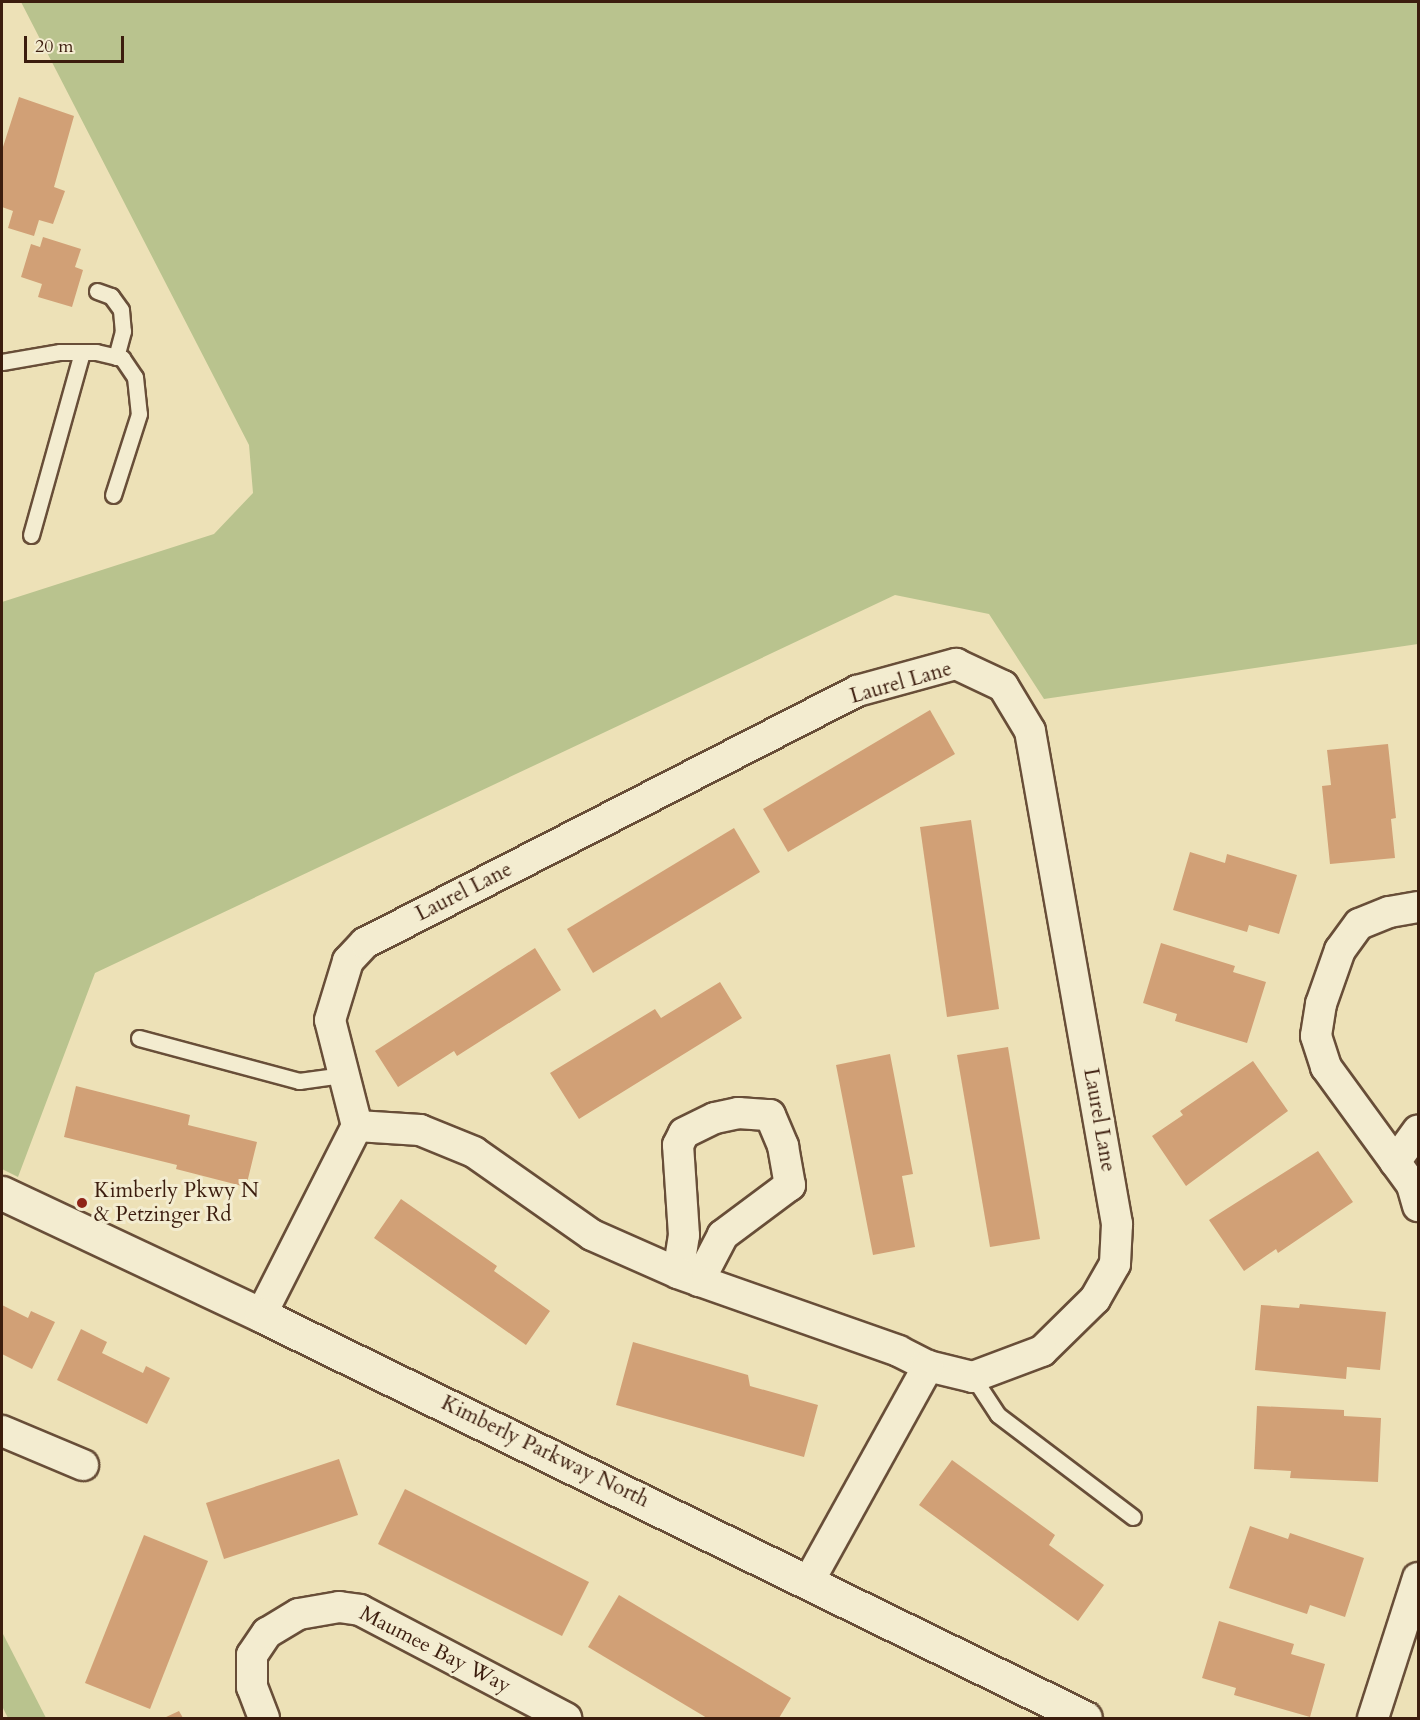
<!DOCTYPE html>
<html>
<head>
<meta charset="utf-8">
<style>
  body { margin:0 }
  #map { position:relative; width:1420px; height:1720px; overflow:hidden; background:#ede1b7; font-family:Cardo,serif }
  div>[style] { position:absolute }
  [style*='--x'] { left:calc(var(--x)*1px); top:calc(var(--y)*1px); width:calc(var(--w)*1px); rotate:calc(var(--a)*1deg) }
  .green>* { inset:0; background:#b9c38e }
  .building>* { inset:0; background:#d1a076 }
  .roads { filter:drop-shadow(2px 0 #684e38) drop-shadow(-2px 0 #684e38) drop-shadow(0 2px #684e38) drop-shadow(0 -2px #684e38) }
  .lane>* { height:15px; margin:-7.5px; padding:0 7.5px; transform-origin:7.5px; border-radius:7.5px; background:#f3ecd0 }
  .street>* { height:30px; margin:-15px; padding:0 15px; transform-origin:15px; border-radius:15px; background:#f3ecd0 }
  .secondary>* { height:33px; margin:-16.5px; padding:0 16.5px; transform-origin:16.5px; border-radius:16.5px; background:#f3ecd0 }
  .dots>* { width:16px; height:16px; translate:-50% -50%; box-sizing:border-box; border:3px solid #f3ecd0; border-radius:50% }
  span { translate:-50% -50%; white-space:nowrap; text-align:center; line-height:1.15; -webkit-text-stroke:6px #f3ecd0; paint-order:stroke }
  .street-label { font-size:21px; color:#3c1d0e }
  .poi-label { font-size:21px; color:#3c1d0e }
  .left { translate:0 -50%; text-align:left }
  .frame { position:absolute; inset:0; border:3px solid #3c1d0e; pointer-events:none }
  .scale { position:absolute; left:24px; top:36px; width:100px; height:27px; box-sizing:border-box; border:3px solid #3c1d0e; border-top:0; padding-left:8px; font-size:18px; line-height:21px; white-space:nowrap; color:#3c1d0e; -webkit-text-stroke:4px #f3ecd0; paint-order:stroke }
</style>
</head>
<body>
<div id="map">
  <div class="green">
    <div style="clip-path:polygon(21px 2px,1418px 2px,1418px 644px,1044px 699px,989px 614px,895px 595px,95px 973px,18px 1177px,2px 1169px,2px 602px,214px 534px,253px 493px,249px 445px)"></div>
    <div style="clip-path:polygon(2px 1632px,46px 1718px,8px 1718px,2px 1706px)"></div>
  </div>
  <div class="building">
    <div style="clip-path:polygon(19px 97px,74px 116px,54px 187px,65px 191px,53px 224px,39px 220px,34px 236px,8px 228px,13px 211px,2px 207px,2px 150px)"></div>
    <div style="clip-path:polygon(43px 237px,81px 249px,75px 267px,83px 270px,72px 307px,38px 297px,42px 284px,21px 277px,31px 244px,40px 247px)"></div>
    <div style="clip-path:polygon(930px 710px,955px 754px,788px 852px,763px 809px)"></div>
    <div style="clip-path:polygon(1388px 744px,1396px 818px,1391px 819px,1395px 858px,1330px 864px,1322px 786px,1331px 785px,1327px 750px)"></div>
    <div style="clip-path:polygon(971px 820px,999px 1009px,947px 1017px,920px 827px)"></div>
    <div style="clip-path:polygon(734px 828px,760px 872px,593px 973px,567px 929px)"></div>
    <div style="clip-path:polygon(1190px 852px,1225px 863px,1227px 854px,1297px 875px,1279px 934px,1249px 925px,1247px 932px,1173px 910px)"></div>
    <div style="clip-path:polygon(1161px 943px,1235px 966px,1233px 972px,1266px 982px,1247px 1043px,1175px 1021px,1177px 1014px,1143px 1003px)"></div>
    <div style="clip-path:polygon(535px 948px,561px 990px,457px 1056px,454px 1051px,398px 1087px,375px 1051px)"></div>
    <div style="clip-path:polygon(720px 982px,742px 1018px,579px 1119px,550px 1073px,655px 1009px,661px 1018px)"></div>
    <div style="clip-path:polygon(1008px 1047px,1040px 1239px,990px 1247px,957px 1055px)"></div>
    <div style="clip-path:polygon(890px 1054px,913px 1174px,902px 1176px,915px 1247px,873px 1255px,836px 1065px)"></div>
    <div style="clip-path:polygon(1253px 1061px,1288px 1111px,1186px 1186px,1152px 1136px,1183px 1115px,1180px 1111px)"></div>
    <div style="clip-path:polygon(76px 1086px,190px 1115px,188px 1125px,257px 1142px,246px 1187px,176px 1169px,177px 1165px,64px 1137px)"></div>
    <div style="clip-path:polygon(1318px 1151px,1353px 1202px,1278px 1253px,1276px 1249px,1244px 1271px,1209px 1220px)"></div>
    <div style="clip-path:polygon(401px 1199px,497px 1266px,494px 1271px,550px 1311px,526px 1345px,374px 1238px)"></div>
    <div style="clip-path:polygon(1300px 1304px,1386px 1312px,1380px 1370px,1347px 1367px,1346px 1379px,1255px 1370px,1261px 1305px,1299px 1308px)"></div>
    <div style="clip-path:polygon(2px 1305px,28px 1318px,31px 1311px,55px 1322px,32px 1369px,2px 1354px)"></div>
    <div style="clip-path:polygon(81px 1329px,107px 1342px,102px 1353px,143px 1373px,146px 1366px,170px 1378px,147px 1424px,57px 1380px)"></div>
    <div style="clip-path:polygon(633px 1342px,748px 1375px,750px 1386px,818px 1405px,804px 1457px,616px 1405px)"></div>
    <div style="clip-path:polygon(1257px 1406px,1344px 1410px,1344px 1416px,1381px 1418px,1378px 1482px,1290px 1478px,1291px 1471px,1254px 1469px)"></div>
    <div style="clip-path:polygon(339px 1459px,358px 1515px,224px 1559px,206px 1503px)"></div>
    <div style="clip-path:polygon(952px 1460px,1055px 1535px,1049px 1545px,1104px 1585px,1078px 1621px,919px 1505px)"></div>
    <div style="clip-path:polygon(405px 1489px,589px 1582px,562px 1636px,378px 1544px)"></div>
    <div style="clip-path:polygon(1250px 1526px,1288px 1539px,1290px 1533px,1364px 1558px,1345px 1617px,1310px 1605px,1307px 1614px,1229px 1588px)"></div>
    <div style="clip-path:polygon(144px 1535px,208px 1561px,150px 1709px,85px 1683px)"></div>
    <div style="clip-path:polygon(619px 1595px,791px 1698px,779px 1718px,707px 1718px,588px 1647px)"></div>
    <div style="clip-path:polygon(1219px 1621px,1294px 1644px,1291px 1654px,1325px 1664px,1310px 1717px,1234px 1695px,1236px 1688px,1202px 1678px)"></div>
    <div style="clip-path:polygon(179px 1711px,183px 1718px,164px 1718px)"></div>
  </div>
  <div class="roads">
    <div class="lane">
      <div style="--x:97;--y:291;--w:15;--a:20"></div>
      <div style="--x:111;--y:296;--w:17;--a:54"></div>
      <div style="--x:121;--y:310;--w:21;--a:85"></div>
      <div style="--x:123;--y:331;--w:27;--a:105"></div>
      <div style="--x:2;--y:362;--w:59;--a:-9.8"></div>
      <div style="--x:60;--y:352;--w:36;--a:0"></div>
      <div style="--x:96;--y:352;--w:27;--a:13"></div>
      <div style="--x:122;--y:358;--w:23;--a:56"></div>
      <div style="--x:135;--y:377;--w:37;--a:84"></div>
      <div style="--x:139;--y:414;--w:85;--a:107.8"></div>
      <div style="--x:31;--y:535;--w:190;--a:-74.4"></div>
      <div style="--x:139;--y:1038;--w:166;--a:15"></div>
      <div style="--x:299;--y:1081;--w:43;--a:-7.9"></div>
      <div style="--x:973;--y:1377;--w:45;--a:56.7"></div>
      <div style="--x:998;--y:1415;--w:169;--a:37.1"></div>
    </div>
    <div class="street">
      <div style="--x:1418;--y:907;--w:29;--a:170"></div>
      <div style="--x:1389;--y:912;--w:32;--a:158"></div>
      <div style="--x:1359;--y:924;--w:32;--a:126"></div>
      <div style="--x:1340;--y:950;--w:57;--a:109.4"></div>
      <div style="--x:1321;--y:1004;--w:32;--a:99"></div>
      <div style="--x:1316;--y:1036;--w:33;--a:72"></div>
      <div style="--x:1326;--y:1067;--w:146;--a:53.9"></div>
      <div style="--x:1412;--y:1185;--w:22;--a:74"></div>
      <div style="--x:1395;--y:1162;--w:39;--a:-54"></div>
      <div style="--x:678;--y:1273;--w:38;--a:-81"></div>
      <div style="--x:684;--y:1235;--w:90;--a:-93.8"></div>
      <div style="--x:678;--y:1145;--w:13;--a:-63"></div>
      <div style="--x:684;--y:1133;--w:34;--a:-26"></div>
      <div style="--x:715;--y:1118;--w:24;--a:-12"></div>
      <div style="--x:738;--y:1113;--w:32;--a:4"></div>
      <div style="--x:770;--y:1115;--w:34;--a:67"></div>
      <div style="--x:783;--y:1146;--w:40;--a:80"></div>
      <div style="--x:790;--y:1185;--w:84;--a:143.3"></div>
      <div style="--x:723;--y:1235;--w:52;--a:117.6"></div>
      <div style="--x:261;--y:1315;--w:212;--a:-63.1"></div>
      <div style="--x:357;--y:1126;--w:109;--a:-104.3"></div>
      <div style="--x:330;--y:1020;--w:62;--a:-73"></div>
      <div style="--x:348;--y:961;--w:25;--a:-47"></div>
      <div style="--x:365;--y:943;--w:553;--a:-27.12"></div>
      <div style="--x:857;--y:691;--w:103;--a:-15.3"></div>
      <div style="--x:956;--y:664;--w:52;--a:25.1"></div>
      <div style="--x:1003;--y:686;--w:52;--a:59"></div>
      <div style="--x:1030;--y:731;--w:501;--a:79.99"></div>
      <div style="--x:1117;--y:1224;--w:40;--a:92.9"></div>
      <div style="--x:1115;--y:1264;--w:40;--a:119.7"></div>
      <div style="--x:1095;--y:1299;--w:74;--a:135.5"></div>
      <div style="--x:1042;--y:1351;--w:74;--a:159.4"></div>
      <div style="--x:973;--y:1377;--w:46;--a:-166.3"></div>
      <div style="--x:928;--y:1366;--w:33;--a:-153"></div>
      <div style="--x:899;--y:1351;--w:234;--a:-160.6"></div>
      <div style="--x:678;--y:1273;--w:94;--a:-156.2"></div>
      <div style="--x:592;--y:1235;--w:144;--a:-144.9"></div>
      <div style="--x:474;--y:1152;--w:58;--a:-157.8"></div>
      <div style="--x:420;--y:1130;--w:63;--a:-176.4"></div>
      <div style="--x:2;--y:1431;--w:88;--a:22.8"></div>
      <div style="--x:809;--y:1581;--w:246;--a:-61"></div>
      <div style="--x:264;--y:1718;--w:33;--a:-111"></div>
      <div style="--x:252;--y:1687;--w:32;--a:-90"></div>
      <div style="--x:252;--y:1655;--w:27;--a:-56"></div>
      <div style="--x:267;--y:1633;--w:37;--a:-31"></div>
      <div style="--x:299;--y:1614;--w:41;--a:-9.9"></div>
      <div style="--x:339;--y:1607;--w:21;--a:8"></div>
      <div style="--x:360;--y:1610;--w:233;--a:27.7"></div>
      <div style="--x:1373;--y:1718;--w:147;--a:-72.2"></div>
    </div>
    <div class="secondary">
      <div style="--x:2;--y:1193;--w:286;--a:25.2"></div>
      <div style="--x:261;--y:1315;--w:917;--a:26.06"></div>
    </div>
  </div>
  <div class="dots">
    <div style="left:82px;top:1203px;background:#8f2418"></div>
  </div>
  <div class="street-label">
    <span style="left:901px;top:683px;rotate:-16deg">Laurel Lane</span>
    <span style="left:464px;top:892px;rotate:-27deg">Laurel Lane</span>
    <span style="left:1099px;top:1120px;rotate:80deg">Laurel Lane</span>
    <span style="left:545px;top:1452px;rotate:26deg">Kimberly Parkway North</span>
    <span style="left:435px;top:1650px;rotate:27deg">Maumee Bay Way</span>
  </div>
  <div class="poi-label">
    <span class="left" style="left:94px;top:1203px">Kimberly Pkwy N<br>&amp; Petzinger Rd</span>
  </div>
  <div class="frame"></div>
  <div class="scale">20 m</div>
</div>
</body>
</html>
